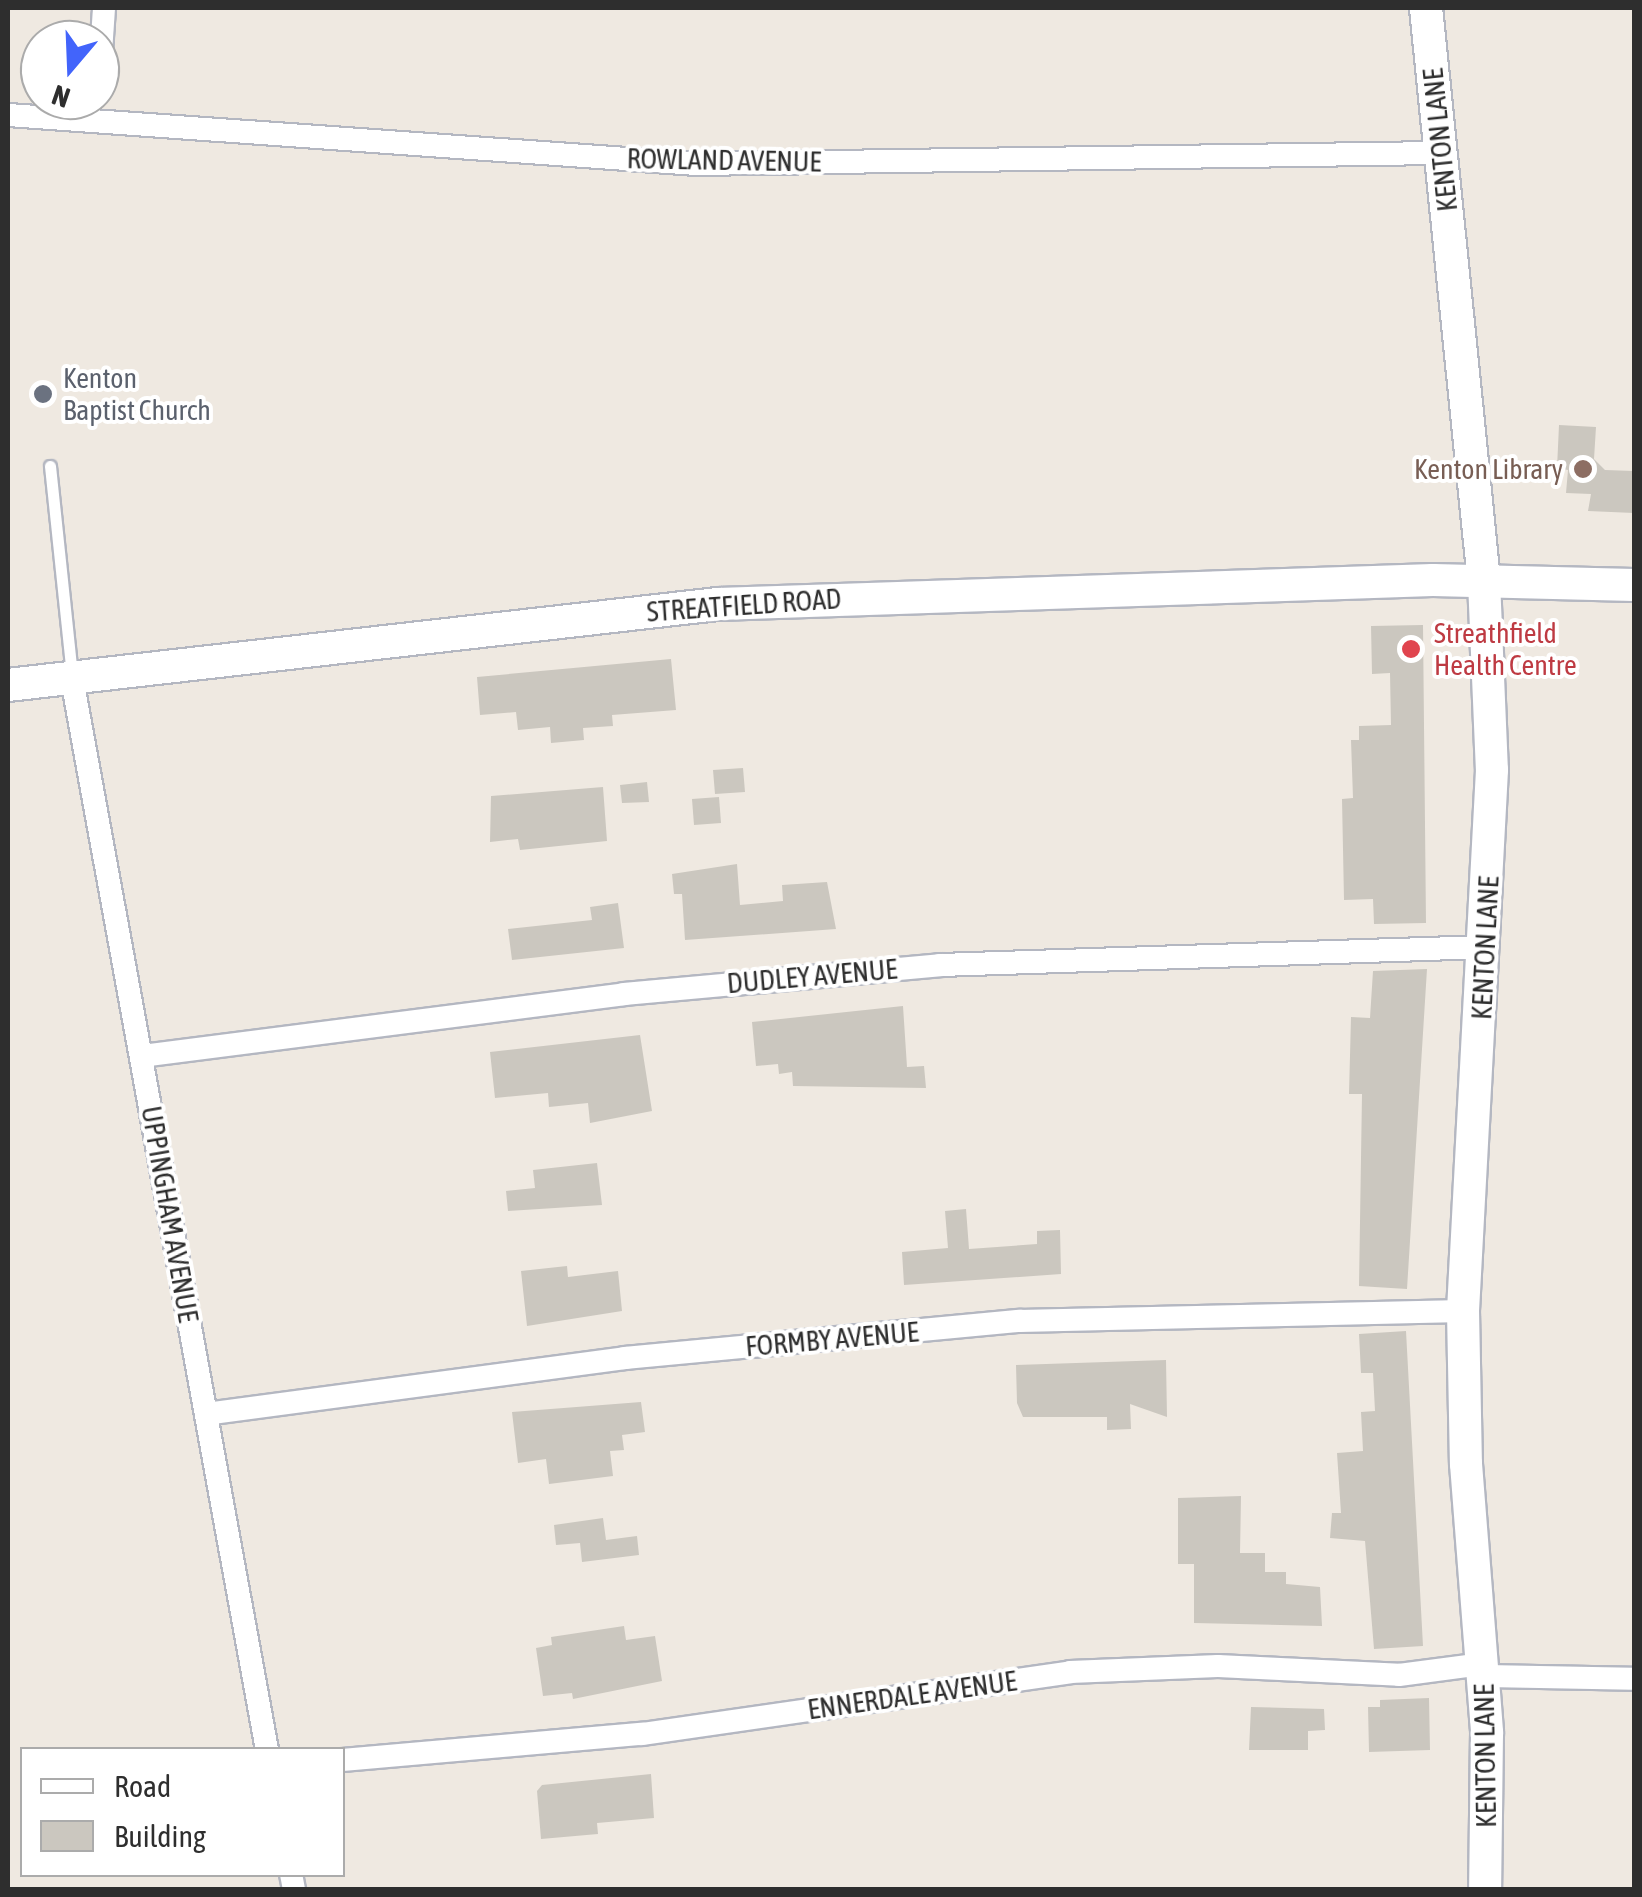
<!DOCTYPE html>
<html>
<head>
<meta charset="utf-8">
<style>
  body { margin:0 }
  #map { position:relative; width:1642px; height:1897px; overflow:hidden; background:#efe9e1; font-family:"Asap Condensed",sans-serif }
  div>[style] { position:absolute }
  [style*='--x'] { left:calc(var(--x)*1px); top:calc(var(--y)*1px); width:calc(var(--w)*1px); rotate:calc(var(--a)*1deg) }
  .building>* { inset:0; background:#cbc7bf }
  .roads { filter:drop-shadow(2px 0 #b4b7c1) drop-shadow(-2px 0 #b4b7c1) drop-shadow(0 2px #b4b7c1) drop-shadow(0 -2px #b4b7c1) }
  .lane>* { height:11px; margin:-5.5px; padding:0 5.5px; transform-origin:5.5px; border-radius:5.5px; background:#fff }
  .street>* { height:22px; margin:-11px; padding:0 11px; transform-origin:11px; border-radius:11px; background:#fff }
  .secondary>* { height:32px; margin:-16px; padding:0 16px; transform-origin:16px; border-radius:16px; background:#fff }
  .dots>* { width:28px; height:28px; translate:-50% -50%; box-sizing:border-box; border:5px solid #fff; border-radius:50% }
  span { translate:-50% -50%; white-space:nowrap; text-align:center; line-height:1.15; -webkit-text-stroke:8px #fff; paint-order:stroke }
  .street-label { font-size:28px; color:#2e2e2e }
  .worship-label { font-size:28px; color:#5b616d }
  .left { translate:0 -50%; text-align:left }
  .education-label { font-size:28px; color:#785e54 }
  .right { translate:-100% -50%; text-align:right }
  .health-label { font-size:28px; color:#be3a42 }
  .frame { position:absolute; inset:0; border:10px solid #2e2e2e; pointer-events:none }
  .legend { position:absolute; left:20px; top:1747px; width:325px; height:130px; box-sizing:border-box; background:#fff; border:2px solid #ababab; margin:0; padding:12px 18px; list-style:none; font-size:30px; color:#2e2e2e }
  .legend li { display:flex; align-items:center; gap:20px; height:50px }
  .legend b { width:50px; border:2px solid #ababab }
  .north { position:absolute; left:20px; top:20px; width:100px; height:100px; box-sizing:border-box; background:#fff; border:2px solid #ababab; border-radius:50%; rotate:199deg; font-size:28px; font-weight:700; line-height:40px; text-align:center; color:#2e2e2e }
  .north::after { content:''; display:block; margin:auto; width:35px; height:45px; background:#4264fb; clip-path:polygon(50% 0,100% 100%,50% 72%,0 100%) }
</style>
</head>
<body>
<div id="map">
  <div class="building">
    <div style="clip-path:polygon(1559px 425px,1596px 427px,1594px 459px,1605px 470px,1634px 471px,1634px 513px,1588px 511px,1591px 494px,1566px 493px,1568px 470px,1557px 468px)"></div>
    <div style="clip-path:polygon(1423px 625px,1426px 923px,1374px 924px,1373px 899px,1344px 900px,1342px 799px,1353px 798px,1351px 740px,1359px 740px,1359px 726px,1391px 725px,1390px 673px,1372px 674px,1371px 626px)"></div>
    <div style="clip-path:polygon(671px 659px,676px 710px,612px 715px,613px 726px,583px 728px,584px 740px,551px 743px,550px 727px,518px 730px,516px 712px,480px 715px,477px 677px)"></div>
    <div style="clip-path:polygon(743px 768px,745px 792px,715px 794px,713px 770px)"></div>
    <div style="clip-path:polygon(647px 782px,649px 802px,622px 803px,620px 785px)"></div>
    <div style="clip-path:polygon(603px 787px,607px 841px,520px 850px,518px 839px,490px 842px,491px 796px)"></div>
    <div style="clip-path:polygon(719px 797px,721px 823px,694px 825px,692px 799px)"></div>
    <div style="clip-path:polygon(737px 864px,740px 905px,783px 901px,782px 885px,827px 882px,836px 929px,685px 940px,682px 894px,674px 894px,672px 874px)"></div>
    <div style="clip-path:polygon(618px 903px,624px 948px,512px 960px,508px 929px,592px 920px,590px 907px)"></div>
    <div style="clip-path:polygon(1427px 969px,1407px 1289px,1359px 1286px,1362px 1094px,1349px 1094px,1351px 1017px,1370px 1018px,1373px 971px)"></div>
    <div style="clip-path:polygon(903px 1006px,907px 1067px,924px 1066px,926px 1088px,793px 1086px,792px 1072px,779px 1074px,778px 1064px,756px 1066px,752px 1022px)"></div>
    <div style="clip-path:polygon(640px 1035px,652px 1111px,590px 1123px,588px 1103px,549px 1107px,548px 1093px,495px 1098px,490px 1052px)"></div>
    <div style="clip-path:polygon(597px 1163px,602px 1205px,508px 1211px,506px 1191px,535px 1188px,533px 1170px)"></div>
    <div style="clip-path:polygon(966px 1209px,969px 1249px,1037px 1244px,1037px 1231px,1060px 1230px,1061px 1274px,904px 1285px,902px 1252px,948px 1248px,945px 1211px)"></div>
    <div style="clip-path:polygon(567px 1266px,568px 1277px,618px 1271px,622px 1311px,527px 1326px,521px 1271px)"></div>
    <div style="clip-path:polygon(1406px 1331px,1423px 1646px,1374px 1649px,1365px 1541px,1330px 1538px,1332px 1513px,1341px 1513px,1337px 1453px,1363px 1451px,1361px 1412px,1375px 1411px,1373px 1373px,1361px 1373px,1359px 1334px)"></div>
    <div style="clip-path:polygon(1166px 1360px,1167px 1417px,1130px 1404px,1131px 1429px,1107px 1430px,1107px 1417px,1023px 1417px,1017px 1403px,1016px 1365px)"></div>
    <div style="clip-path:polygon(641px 1402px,645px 1432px,622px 1435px,624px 1450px,610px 1451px,613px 1476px,549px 1484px,546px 1459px,518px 1463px,512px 1412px)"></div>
    <div style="clip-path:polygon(1241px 1496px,1240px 1553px,1265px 1553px,1265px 1572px,1286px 1572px,1286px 1584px,1320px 1587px,1322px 1626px,1194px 1623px,1194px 1564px,1178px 1564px,1178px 1498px)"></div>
    <div style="clip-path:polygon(603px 1518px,606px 1540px,637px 1536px,639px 1555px,582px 1562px,580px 1543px,556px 1545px,554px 1525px)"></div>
    <div style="clip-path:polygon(624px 1626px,626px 1640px,655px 1636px,662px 1681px,573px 1699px,572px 1693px,543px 1696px,536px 1648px,552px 1645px,551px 1637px)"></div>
    <div style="clip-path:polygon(1429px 1698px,1430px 1750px,1369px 1752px,1368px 1707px,1380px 1707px,1380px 1700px)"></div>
    <div style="clip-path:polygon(1251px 1707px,1324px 1709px,1325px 1730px,1308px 1731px,1308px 1750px,1249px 1750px)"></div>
    <div style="clip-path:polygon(651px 1774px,654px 1818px,597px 1823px,598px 1834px,541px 1839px,537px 1791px,542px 1785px)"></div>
  </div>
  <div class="roads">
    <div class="lane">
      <div style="--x:50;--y:466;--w:210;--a:84"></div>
    </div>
    <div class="street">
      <div style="--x:100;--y:67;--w:59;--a:-86.1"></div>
      <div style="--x:8;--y:115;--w:690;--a:4.07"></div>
      <div style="--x:696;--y:164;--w:745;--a:-0.85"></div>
      <div style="--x:72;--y:679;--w:1089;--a:79.68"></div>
      <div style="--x:142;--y:1056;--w:486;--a:-7.3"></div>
      <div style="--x:624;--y:994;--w:317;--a:-5.2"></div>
      <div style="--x:940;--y:965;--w:546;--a:-1.89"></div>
      <div style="--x:206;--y:1414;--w:423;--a:-7.6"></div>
      <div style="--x:625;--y:1358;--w:396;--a:-5.4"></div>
      <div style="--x:1019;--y:1321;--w:444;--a:-1.3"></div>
      <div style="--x:1484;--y:1676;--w:150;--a:1.1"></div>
      <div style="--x:342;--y:1760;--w:301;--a:-5"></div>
      <div style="--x:642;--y:1734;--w:432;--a:-8.2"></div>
      <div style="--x:1070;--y:1672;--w:148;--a:-2.3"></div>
      <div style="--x:1218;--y:1666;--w:181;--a:2.8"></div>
      <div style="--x:1399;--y:1675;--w:85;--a:-7.5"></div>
      <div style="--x:291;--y:1874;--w:16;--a:79"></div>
    </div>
    <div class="secondary">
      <div style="--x:1426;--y:8;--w:576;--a:84.22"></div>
      <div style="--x:1484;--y:581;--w:189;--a:87.6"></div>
      <div style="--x:1492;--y:770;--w:542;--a:93.07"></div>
      <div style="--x:1463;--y:1311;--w:153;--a:88.9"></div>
      <div style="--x:1466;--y:1464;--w:270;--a:85.5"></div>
      <div style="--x:1487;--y:1733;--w:157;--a:90.7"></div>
      <div style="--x:8;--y:685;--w:715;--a:-6.51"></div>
      <div style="--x:718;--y:604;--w:715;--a:-1.92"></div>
      <div style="--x:1433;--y:580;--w:201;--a:1.4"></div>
    </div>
  </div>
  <div class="dots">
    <div style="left:43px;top:394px;background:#6b7280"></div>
    <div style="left:1583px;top:469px;background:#8d6e63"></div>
    <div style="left:1411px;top:649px;background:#e0444e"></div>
  </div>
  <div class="street-label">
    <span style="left:1440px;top:140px;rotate:-96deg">KENTON LANE</span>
    <span style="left:724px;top:160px;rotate:1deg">ROWLAND AVENUE</span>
    <span style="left:744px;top:605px;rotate:-4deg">STREATFIELD ROAD</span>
    <span style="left:1485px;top:948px;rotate:-87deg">KENTON LANE</span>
    <span style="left:812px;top:976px;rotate:-5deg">DUDLEY AVENUE</span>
    <span style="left:170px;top:1214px;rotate:80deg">UPPINGHAM AVENUE</span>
    <span style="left:832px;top:1339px;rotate:-5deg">FORMBY AVENUE</span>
    <span style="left:912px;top:1695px;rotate:-8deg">ENNERDALE AVENUE</span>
    <span style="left:1485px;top:1756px;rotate:-91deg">KENTON LANE</span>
  </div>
  <div class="worship-label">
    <span class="left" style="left:63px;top:394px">Kenton<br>Baptist Church</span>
  </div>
  <div class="education-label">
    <span class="right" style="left:1563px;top:469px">Kenton Library</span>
  </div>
  <div class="health-label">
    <span class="left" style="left:1434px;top:649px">Streathfield<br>Health Centre</span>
  </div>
  <div class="frame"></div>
  <ul class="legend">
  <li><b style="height:12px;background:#fff"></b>Road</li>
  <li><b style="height:28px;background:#cbc7bf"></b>Building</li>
  </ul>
  <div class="north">N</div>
</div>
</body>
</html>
